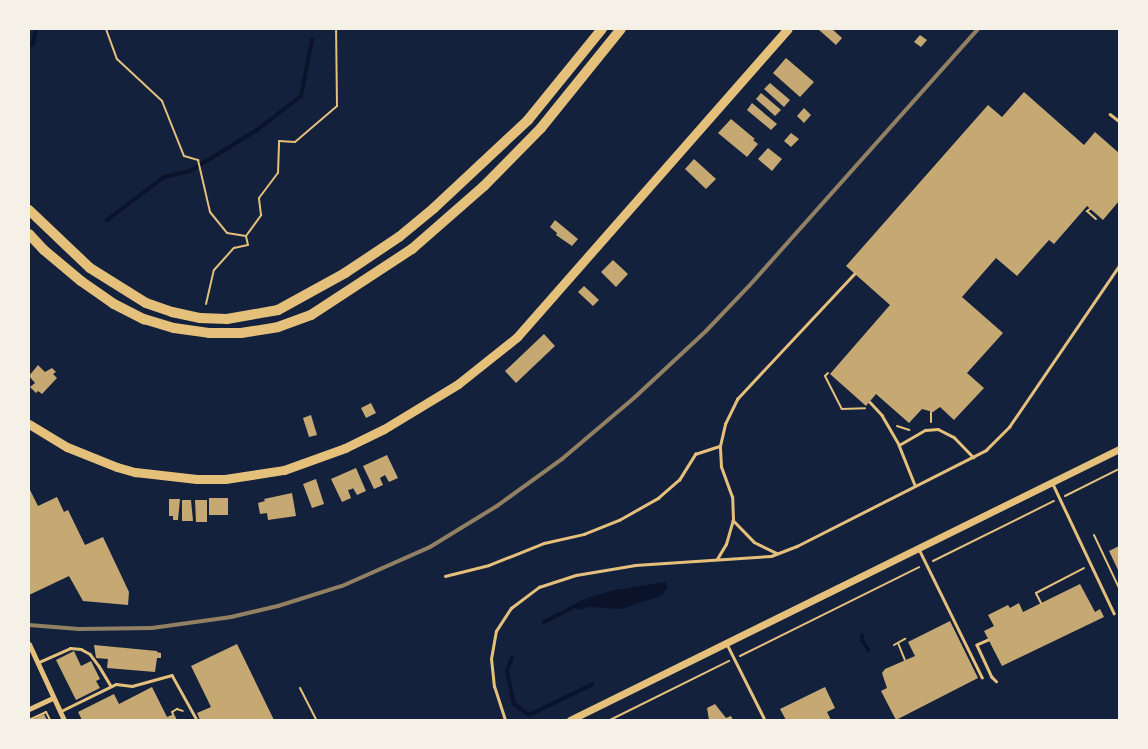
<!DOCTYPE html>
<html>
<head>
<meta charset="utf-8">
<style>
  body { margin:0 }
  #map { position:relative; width:1148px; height:749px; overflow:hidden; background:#14213d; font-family:"Varela Round",sans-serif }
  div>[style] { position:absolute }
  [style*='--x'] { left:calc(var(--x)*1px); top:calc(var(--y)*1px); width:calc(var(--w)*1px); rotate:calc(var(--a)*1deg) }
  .water>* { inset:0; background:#0b132b }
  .stream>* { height:4px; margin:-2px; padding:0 2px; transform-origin:2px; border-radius:2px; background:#0b132b }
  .building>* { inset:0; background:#c6a872 }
  .path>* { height:2px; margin:-1px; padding:0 1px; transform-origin:1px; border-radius:1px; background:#e5c07b }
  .service>* { height:2.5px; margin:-1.25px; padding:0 1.25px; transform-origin:1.25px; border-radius:1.25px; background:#e5c07b }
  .minor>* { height:5px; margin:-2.5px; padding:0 2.5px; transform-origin:2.5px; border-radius:2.5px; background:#e5c07b }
  .tertiary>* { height:7px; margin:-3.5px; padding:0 3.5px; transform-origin:3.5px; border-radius:3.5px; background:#e5c07b }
  .primary>* { height:9px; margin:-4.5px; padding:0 4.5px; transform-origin:4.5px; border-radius:4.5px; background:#e5c07b }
  .motorway>* { height:10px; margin:-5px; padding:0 5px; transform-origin:5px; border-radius:5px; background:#e5c07b }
  .rail>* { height:4px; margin:-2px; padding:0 2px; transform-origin:2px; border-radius:2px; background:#918062 }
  span { translate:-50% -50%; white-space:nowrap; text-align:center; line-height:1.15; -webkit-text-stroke:4px #f6f1e7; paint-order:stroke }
  .frame { position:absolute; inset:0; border:30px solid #f6f1e7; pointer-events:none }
</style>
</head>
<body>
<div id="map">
  <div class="water">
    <div style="clip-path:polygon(665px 582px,668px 587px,662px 595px,629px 607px,619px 609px,589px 607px,578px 610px,574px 607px,576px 603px,590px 597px,614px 590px)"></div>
  </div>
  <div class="stream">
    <div style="--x:29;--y:46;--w:4;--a:-27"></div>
    <div style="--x:33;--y:44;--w:15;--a:-79"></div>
    <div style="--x:107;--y:220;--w:71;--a:-37"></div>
    <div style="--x:164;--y:177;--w:27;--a:-13"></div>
    <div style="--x:190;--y:171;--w:79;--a:-31.5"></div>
    <div style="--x:257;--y:130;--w:56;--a:-37.7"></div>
    <div style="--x:301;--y:96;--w:57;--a:-78.9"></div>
    <div style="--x:544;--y:622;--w:34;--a:-27"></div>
    <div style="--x:862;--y:635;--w:5;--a:90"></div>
    <div style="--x:862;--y:640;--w:12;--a:59"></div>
    <div style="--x:512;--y:658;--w:13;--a:113"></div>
    <div style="--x:507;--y:670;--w:26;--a:79"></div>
    <div style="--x:512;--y:696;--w:8;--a:76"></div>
    <div style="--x:514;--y:704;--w:19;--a:36"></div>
    <div style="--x:529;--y:715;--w:71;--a:-25.8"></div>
  </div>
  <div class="building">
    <div style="clip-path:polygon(818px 29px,832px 29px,842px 38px,836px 45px)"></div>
    <div style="clip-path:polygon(920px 35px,927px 40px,921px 47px,914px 42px)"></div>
    <div style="clip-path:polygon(786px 58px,814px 82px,800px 97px,773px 73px)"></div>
    <div style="clip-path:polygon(770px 83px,790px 100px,784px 107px,764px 89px)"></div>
    <div style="clip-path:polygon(1024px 92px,1084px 145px,1095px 132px,1119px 153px,1119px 201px,1103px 220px,1087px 206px,1054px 244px,1049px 240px,1017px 276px,996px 258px,962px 297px,1003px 333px,967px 373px,984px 388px,954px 420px,940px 407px,933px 412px,922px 409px,909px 423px,876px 394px,866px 406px,830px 374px,890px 305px,846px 266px,988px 105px,1002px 117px)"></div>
    <div style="clip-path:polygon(761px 93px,781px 110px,775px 116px,756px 99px)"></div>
    <div style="clip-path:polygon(752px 103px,777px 124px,771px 130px,747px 110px)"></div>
    <div style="clip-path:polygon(804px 108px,811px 115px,804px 123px,797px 116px)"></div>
    <div style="clip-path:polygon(731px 119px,755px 139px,753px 140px,758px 144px,747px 157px,718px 133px)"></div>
    <div style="clip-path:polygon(791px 133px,799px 139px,791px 147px,784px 141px)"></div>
    <div style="clip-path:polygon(768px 148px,782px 159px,772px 171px,758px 159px)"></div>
    <div style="clip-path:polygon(694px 159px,716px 179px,706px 189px,685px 169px)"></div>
    <div style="clip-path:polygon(555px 220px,578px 239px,572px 246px,556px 235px,557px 233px,550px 227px)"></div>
    <div style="clip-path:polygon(613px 260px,628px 274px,616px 287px,601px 272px)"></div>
    <div style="clip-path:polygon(584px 286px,599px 300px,593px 306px,578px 292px)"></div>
    <div style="clip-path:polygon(544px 334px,555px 346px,516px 383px,505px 371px)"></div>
    <div style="clip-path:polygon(38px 365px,45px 372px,52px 368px,56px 372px,53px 374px,57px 378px,42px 394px,38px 391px,36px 393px,30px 387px,35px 383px,29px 376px)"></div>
    <div style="clip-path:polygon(371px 403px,376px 413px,366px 418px,361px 408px)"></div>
    <div style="clip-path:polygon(311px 415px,317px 435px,309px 437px,303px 418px)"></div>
    <div style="clip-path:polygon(387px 455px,398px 478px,389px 482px,385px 475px,380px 478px,383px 485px,374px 489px,363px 466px)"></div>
    <div style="clip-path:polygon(356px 468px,366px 491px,357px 495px,353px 488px,352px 489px,348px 490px,351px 498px,342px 502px,331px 479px)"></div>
    <div style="clip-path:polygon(316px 479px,324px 504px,312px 508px,303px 484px)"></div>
    <div style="clip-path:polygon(29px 488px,38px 506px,57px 497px,64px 512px,68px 510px,85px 545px,103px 537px,129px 592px,128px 605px,83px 601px,69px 576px,29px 595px)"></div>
    <div style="clip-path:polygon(292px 493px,296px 516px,268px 520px,267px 513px,260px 514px,258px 503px,265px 501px,264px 499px)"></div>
    <div style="clip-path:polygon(209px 498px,228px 498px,228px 515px,209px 515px)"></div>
    <div style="clip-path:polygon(169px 499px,180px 499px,178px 520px,173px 520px,173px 516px,169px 516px)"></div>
    <div style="clip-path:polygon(182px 500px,191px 500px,193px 521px,182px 521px)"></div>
    <div style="clip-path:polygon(195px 500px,207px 500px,207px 522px,196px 522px)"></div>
    <div style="clip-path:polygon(1119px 546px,1119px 572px,1109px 551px)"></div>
    <div style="clip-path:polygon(1080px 584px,1095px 612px,1100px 609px,1104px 617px,1002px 666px,984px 631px,994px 626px,988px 615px,1008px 605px,1010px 608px,1019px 603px,1023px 612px)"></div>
    <div style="clip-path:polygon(950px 621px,978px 678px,896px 720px,881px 691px,887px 688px,882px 673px,885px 669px,915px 656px,908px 642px)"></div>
    <div style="clip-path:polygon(237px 644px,274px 720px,200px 720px,197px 713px,211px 707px,191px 666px)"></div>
    <div style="clip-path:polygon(94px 645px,157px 651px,157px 652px,161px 653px,161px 658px,157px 658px,155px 672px,107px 668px,108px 659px,96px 658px)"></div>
    <div style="clip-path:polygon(74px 651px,81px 666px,91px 661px,100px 679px,96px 681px,100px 688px,76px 700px,56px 660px)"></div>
    <div style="clip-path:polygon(152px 687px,167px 717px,174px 714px,177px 720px,82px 720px,78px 712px,114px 694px,119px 704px)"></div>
    <div style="clip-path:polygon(825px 687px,835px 708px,827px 712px,831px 720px,786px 720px,780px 709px)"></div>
    <div style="clip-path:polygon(715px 704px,726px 718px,731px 716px,733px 720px,709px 720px,707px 708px)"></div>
    <div style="clip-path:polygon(44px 714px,47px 720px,32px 720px)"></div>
  </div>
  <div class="path">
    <div style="--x:106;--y:29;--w:32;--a:70"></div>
    <div style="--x:117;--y:59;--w:62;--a:43"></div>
    <div style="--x:162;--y:101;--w:59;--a:68.2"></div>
    <div style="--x:184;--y:156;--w:15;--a:16"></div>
    <div style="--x:198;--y:160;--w:53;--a:77"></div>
    <div style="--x:210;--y:212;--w:27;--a:51"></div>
    <div style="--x:227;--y:233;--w:19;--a:9"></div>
    <div style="--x:1090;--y:209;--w:4;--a:146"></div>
    <div style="--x:1087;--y:211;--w:12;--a:42"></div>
    <div style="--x:246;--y:236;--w:26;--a:-54"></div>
    <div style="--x:261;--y:215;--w:17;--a:-97"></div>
    <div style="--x:259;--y:198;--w:31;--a:-53"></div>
    <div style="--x:278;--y:173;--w:32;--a:-88"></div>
    <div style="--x:279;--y:141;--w:16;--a:4"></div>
    <div style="--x:295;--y:142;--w:55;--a:-40.6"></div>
    <div style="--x:337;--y:106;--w:77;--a:-90.7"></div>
    <div style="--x:206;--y:304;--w:35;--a:-77"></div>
    <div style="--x:214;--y:270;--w:30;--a:-48"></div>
    <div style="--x:234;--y:248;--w:14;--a:-12"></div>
    <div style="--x:248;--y:245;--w:9;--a:-103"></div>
    <div style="--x:828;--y:373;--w:4;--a:135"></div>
    <div style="--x:825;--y:376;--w:37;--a:63"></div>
    <div style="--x:842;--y:409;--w:23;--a:-2"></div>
    <div style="--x:931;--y:412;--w:10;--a:90"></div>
    <div style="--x:897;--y:426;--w:13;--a:18"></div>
    <div style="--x:1065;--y:496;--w:60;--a:-26.6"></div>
    <div style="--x:1094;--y:535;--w:59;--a:64.7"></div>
    <div style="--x:933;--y:561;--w:135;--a:-26.4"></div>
    <div style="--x:1041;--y:603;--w:11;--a:-117"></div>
    <div style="--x:1036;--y:593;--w:54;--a:-27.5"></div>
    <div style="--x:898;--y:643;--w:18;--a:68"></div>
    <div style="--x:894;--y:645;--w:13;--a:-29"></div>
    <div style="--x:740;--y:656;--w:200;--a:-26.4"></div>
    <div style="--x:300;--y:688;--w:36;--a:63"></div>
    <div style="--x:173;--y:714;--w:2;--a:-117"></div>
    <div style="--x:172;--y:712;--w:6;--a:-31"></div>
    <div style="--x:177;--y:709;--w:6;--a:18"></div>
    <div style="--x:29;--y:720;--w:19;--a:-25"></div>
    <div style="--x:46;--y:712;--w:9;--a:63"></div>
    <div style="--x:610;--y:720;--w:133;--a:-26.4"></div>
  </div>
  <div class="service">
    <div style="--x:1110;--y:114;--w:11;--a:38"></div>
    <div style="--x:870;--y:402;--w:18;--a:47"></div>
    <div style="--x:882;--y:415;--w:34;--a:60"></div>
    <div style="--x:899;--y:445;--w:43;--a:68.2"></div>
    <div style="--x:899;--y:445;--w:30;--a:-30"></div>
    <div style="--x:925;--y:430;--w:13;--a:-4"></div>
    <div style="--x:938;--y:429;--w:18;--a:27"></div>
    <div style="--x:954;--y:437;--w:28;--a:46"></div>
    <div style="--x:1053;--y:484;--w:143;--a:64.7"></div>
    <div style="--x:733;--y:520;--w:30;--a:46"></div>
    <div style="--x:754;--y:542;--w:25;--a:26"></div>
    <div style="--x:919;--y:549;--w:143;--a:63.8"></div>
    <div style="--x:717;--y:559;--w:17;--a:-59"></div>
    <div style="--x:726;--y:544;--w:25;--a:-74"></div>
    <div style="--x:733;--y:520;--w:23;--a:-92"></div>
    <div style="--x:732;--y:497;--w:32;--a:-110"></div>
    <div style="--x:721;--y:467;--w:21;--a:-93"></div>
    <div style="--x:720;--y:446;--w:23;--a:-77"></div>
    <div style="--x:725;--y:424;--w:28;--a:-64"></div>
    <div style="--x:737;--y:399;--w:171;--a:-46.9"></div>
    <div style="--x:445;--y:576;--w:45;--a:-14"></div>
    <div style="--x:489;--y:565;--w:59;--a:-21.8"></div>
    <div style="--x:544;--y:543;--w:41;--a:-12.7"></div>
    <div style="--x:584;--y:534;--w:38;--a:-22"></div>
    <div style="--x:619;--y:520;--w:45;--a:-29.4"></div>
    <div style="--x:658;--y:498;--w:28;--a:-41"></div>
    <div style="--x:679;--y:480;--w:31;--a:-58"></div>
    <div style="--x:695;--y:454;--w:26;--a:-18"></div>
    <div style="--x:988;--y:640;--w:12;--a:156"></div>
    <div style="--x:977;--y:645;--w:35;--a:65"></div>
    <div style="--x:992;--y:677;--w:6;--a:45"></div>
    <div style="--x:727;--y:644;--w:85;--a:63.4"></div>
    <div style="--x:37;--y:663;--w:36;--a:-24"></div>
    <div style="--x:70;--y:648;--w:11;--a:5"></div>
    <div style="--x:81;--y:649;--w:10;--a:29"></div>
    <div style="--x:90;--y:654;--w:15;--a:53"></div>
    <div style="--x:99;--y:666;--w:23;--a:59"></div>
    <div style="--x:61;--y:711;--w:61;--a:-26.1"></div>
    <div style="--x:116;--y:684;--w:16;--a:7"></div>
    <div style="--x:132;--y:686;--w:41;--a:-15.4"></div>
    <div style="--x:172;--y:675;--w:51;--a:60.9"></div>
    <div style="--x:505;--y:720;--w:35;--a:-108"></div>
    <div style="--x:494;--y:687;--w:28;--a:-96"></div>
    <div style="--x:491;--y:659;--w:28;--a:-80"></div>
    <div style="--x:496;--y:631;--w:27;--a:-57"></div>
    <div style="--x:511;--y:608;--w:35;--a:-37"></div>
    <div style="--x:539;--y:587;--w:39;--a:-18"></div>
    <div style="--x:576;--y:575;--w:60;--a:-9.6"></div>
    <div style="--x:635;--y:565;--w:136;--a:-3.8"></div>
    <div style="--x:771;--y:556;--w:28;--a:-21"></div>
    <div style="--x:797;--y:546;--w:212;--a:-26.9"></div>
    <div style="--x:986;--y:450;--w:33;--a:-45"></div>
    <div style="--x:1009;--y:427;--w:195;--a:-55.7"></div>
  </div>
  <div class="minor">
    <div style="--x:29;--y:644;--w:84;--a:65.3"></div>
    <div style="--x:29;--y:709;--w:26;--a:-25"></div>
  </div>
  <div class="tertiary">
    <div style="--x:570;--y:720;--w:612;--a:-26.27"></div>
  </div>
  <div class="primary">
    <div style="--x:29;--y:424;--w:44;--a:31.2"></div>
    <div style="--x:67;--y:447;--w:54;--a:21.8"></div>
    <div style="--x:117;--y:467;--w:19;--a:16"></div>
    <div style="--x:135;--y:472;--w:62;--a:6.4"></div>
    <div style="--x:197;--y:479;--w:28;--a:0"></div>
    <div style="--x:225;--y:479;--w:60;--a:-8.7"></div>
    <div style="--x:284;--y:470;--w:65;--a:-19.8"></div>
    <div style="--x:345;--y:448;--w:43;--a:-26"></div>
    <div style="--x:384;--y:429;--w:87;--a:-31.3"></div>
    <div style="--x:458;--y:384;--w:75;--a:-38.5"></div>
    <div style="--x:517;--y:337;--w:410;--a:-48.7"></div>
  </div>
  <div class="motorway">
    <div style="--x:29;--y:210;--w:84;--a:43.6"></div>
    <div style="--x:90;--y:268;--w:66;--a:32"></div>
    <div style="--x:146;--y:303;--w:28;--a:19"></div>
    <div style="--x:172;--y:312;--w:29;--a:12"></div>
    <div style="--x:200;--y:318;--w:27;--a:2"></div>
    <div style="--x:227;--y:319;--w:52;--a:-10"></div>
    <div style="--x:278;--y:310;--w:77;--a:-28.9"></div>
    <div style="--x:345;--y:273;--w:65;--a:-33.7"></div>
    <div style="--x:399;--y:237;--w:45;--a:-39.6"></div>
    <div style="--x:434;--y:208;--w:129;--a:-43.1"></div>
    <div style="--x:528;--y:120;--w:117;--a:-50.9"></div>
    <div style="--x:29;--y:234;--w:22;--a:47"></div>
    <div style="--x:44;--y:250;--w:48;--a:40"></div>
    <div style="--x:81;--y:281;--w:40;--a:34.9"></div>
    <div style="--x:114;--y:304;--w:34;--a:27"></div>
    <div style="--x:144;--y:319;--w:31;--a:17"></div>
    <div style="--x:174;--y:328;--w:35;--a:8"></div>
    <div style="--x:209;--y:333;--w:32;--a:0"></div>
    <div style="--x:241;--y:333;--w:37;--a:-9"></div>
    <div style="--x:278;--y:327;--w:35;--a:-20"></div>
    <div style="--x:311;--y:315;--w:121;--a:-33.2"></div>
    <div style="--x:412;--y:249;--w:96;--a:-41.2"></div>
    <div style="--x:484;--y:186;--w:81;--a:-45.5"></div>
    <div style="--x:541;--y:128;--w:127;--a:-51.1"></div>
  </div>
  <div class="rail">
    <div style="--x:29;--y:625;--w:50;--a:4.6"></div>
    <div style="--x:79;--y:629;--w:73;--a:-0.8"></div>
    <div style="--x:152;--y:628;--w:80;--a:-7.9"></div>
    <div style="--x:231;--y:617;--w:48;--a:-13.2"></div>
    <div style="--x:278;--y:606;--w:67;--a:-17.4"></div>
    <div style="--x:342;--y:586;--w:96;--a:-23.9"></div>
    <div style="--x:430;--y:547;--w:79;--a:-31.5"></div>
    <div style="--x:497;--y:506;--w:80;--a:-35.9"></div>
    <div style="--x:562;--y:459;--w:94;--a:-40.3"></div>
    <div style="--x:634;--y:398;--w:98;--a:-42.9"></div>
    <div style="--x:706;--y:331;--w:62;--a:-46.3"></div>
    <div style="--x:749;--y:286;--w:344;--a:-48.3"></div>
  </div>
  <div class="frame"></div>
</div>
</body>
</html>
